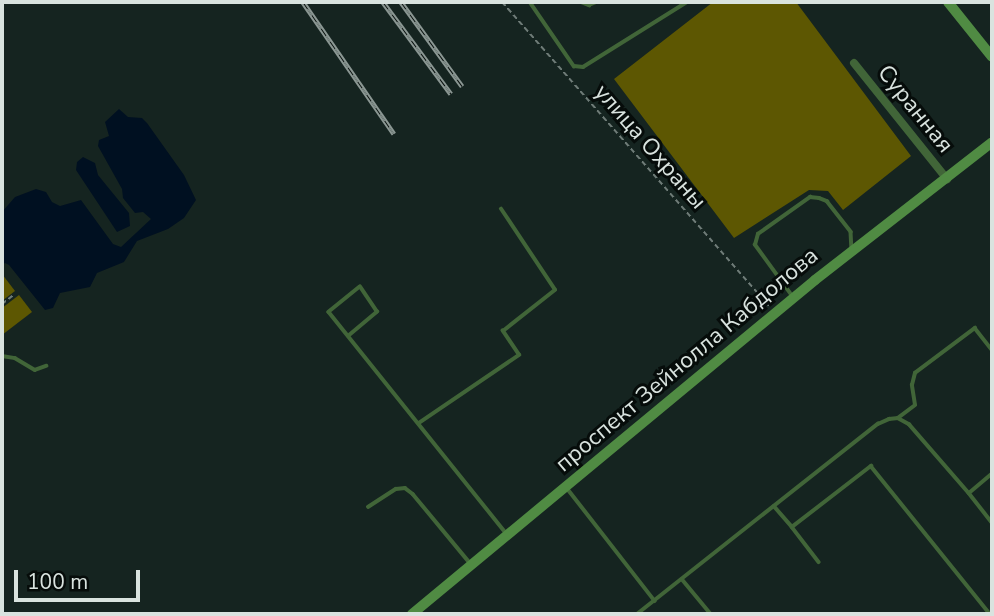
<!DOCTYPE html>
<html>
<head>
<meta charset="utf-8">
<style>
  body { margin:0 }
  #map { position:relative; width:994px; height:616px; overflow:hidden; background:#152420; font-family:"Nunito Sans",sans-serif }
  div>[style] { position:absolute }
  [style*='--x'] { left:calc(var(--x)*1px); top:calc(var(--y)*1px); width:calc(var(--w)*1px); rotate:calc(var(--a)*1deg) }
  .forest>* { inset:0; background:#5d5702 }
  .water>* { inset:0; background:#001021 }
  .path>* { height:2px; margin-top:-1px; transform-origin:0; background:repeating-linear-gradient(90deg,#6f7c78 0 5px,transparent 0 8.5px) }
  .service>* { height:3.5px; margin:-1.75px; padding:0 1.75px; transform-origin:1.75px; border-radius:1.75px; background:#416538 }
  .minor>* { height:8px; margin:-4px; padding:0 4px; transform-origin:4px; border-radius:4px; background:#416538 }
  .secondary>* { height:10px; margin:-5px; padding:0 5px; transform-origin:5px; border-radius:5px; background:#508b43 }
  .rail>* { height:5px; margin-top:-2.5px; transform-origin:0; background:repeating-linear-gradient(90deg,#060c0a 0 8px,#8b9793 0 16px); box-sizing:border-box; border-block:2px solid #8b9793 }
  span { translate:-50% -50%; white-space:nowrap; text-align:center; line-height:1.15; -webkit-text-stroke:6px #060c0a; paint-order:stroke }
  .street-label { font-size:23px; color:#d9e3df }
  .frame { position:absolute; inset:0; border:4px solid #d9e3df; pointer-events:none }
  .scale { position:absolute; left:14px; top:570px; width:126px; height:32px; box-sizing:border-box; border:4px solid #d9e3df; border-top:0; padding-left:9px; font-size:21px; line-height:24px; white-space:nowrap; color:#d9e3df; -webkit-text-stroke:5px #060c0a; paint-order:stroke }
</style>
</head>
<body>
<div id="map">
  <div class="forest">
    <div style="clip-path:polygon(713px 2px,796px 2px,911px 156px,843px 210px,828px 191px,809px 190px,734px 238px,614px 79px)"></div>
    <div style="clip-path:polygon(2px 274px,15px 291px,2px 301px)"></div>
    <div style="clip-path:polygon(19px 295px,32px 312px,2px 335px,2px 308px)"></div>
  </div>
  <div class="water">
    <div style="clip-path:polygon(119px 109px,128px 117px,142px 118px,147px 123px,184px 175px,196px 200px,184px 218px,168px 229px,137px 241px,124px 262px,97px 273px,90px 287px,60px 293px,53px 308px,45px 310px,9px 265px,5px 263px,2px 265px,2px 212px,15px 197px,36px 189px,46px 192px,52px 202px,60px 206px,81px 200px,113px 244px,121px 247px,151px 219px,143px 212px,135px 213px,123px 198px,122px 189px,98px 146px,99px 140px,109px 136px,105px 122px)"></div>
    <div style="clip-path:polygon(83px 157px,95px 163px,98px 175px,129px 213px,130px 226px,117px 232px,76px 170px,77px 162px)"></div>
  </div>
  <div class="path">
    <div style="--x:502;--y:2;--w:405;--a:48.7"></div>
    <div style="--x:2;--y:304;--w:16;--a:-38"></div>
  </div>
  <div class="service">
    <div style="--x:530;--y:2;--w:78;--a:55.5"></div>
    <div style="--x:574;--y:66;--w:9;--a:6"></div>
    <div style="--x:583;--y:67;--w:123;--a:-32"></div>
    <div style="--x:581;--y:2;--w:9;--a:21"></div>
    <div style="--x:589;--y:5;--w:8;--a:-23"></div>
    <div style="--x:792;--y:296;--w:63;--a:-126"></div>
    <div style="--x:755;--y:245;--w:11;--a:-75"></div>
    <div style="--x:758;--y:234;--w:64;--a:-35.4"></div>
    <div style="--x:810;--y:197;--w:9;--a:6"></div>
    <div style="--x:819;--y:198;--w:9;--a:21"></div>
    <div style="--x:827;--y:201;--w:39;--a:52"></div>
    <div style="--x:851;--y:232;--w:17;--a:87"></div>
    <div style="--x:348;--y:336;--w:38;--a:-40"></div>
    <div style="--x:377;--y:312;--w:30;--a:-124"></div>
    <div style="--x:360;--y:287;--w:40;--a:141"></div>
    <div style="--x:329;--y:312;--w:285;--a:51.3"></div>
    <div style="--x:2;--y:356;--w:13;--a:9"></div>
    <div style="--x:15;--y:358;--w:23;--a:31"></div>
    <div style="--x:35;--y:370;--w:12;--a:-20"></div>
    <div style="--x:898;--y:418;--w:21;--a:-37"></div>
    <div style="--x:915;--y:405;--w:20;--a:-99"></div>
    <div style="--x:912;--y:385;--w:12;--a:-76"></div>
    <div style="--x:915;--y:373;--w:75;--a:-36.9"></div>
    <div style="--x:975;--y:328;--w:28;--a:52"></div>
    <div style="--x:419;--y:423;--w:121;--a:-34.2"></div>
    <div style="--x:519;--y:355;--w:29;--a:-124"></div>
    <div style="--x:503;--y:331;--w:66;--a:-38.3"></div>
    <div style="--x:555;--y:290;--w:97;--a:-123.7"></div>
    <div style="--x:567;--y:488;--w:143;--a:52.1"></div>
    <div style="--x:969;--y:493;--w:37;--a:52"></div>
    <div style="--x:774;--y:506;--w:28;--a:49"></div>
    <div style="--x:792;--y:527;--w:100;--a:-37.7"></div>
    <div style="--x:871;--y:466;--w:190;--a:51.2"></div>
    <div style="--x:368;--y:507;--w:33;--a:-33"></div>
    <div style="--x:396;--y:489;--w:9;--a:-6"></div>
    <div style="--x:405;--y:488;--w:10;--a:37"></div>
    <div style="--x:413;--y:494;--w:89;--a:50.4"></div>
    <div style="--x:792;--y:527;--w:44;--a:52.4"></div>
    <div style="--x:682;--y:579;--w:45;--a:50.4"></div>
    <div style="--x:637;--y:614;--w:307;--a:-38.3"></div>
    <div style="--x:878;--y:424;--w:12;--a:-24"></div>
    <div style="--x:889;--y:419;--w:9;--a:-6"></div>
    <div style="--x:898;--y:418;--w:13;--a:29"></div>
    <div style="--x:909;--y:424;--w:91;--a:49"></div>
    <div style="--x:969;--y:493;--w:30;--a:-40"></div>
  </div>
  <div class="minor">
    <div style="--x:854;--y:63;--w:149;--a:51.3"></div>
  </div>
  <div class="secondary">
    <div style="--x:948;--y:2;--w:70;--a:51.3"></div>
    <div style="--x:412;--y:614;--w:523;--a:-39.65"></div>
    <div style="--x:815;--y:280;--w:224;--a:-37.9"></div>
  </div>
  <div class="rail">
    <div style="--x:303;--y:2;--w:160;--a:55.4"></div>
    <div style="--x:383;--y:2;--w:114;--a:53.5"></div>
    <div style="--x:401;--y:2;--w:104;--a:54"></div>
  </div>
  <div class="street-label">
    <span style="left:915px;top:109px;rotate:51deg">Суранная</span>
    <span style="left:650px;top:147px;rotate:49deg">улица Охраны</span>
    <span style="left:687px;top:360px;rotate:-40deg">проспект Зейнолла Кабдолова</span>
  </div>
  <div class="frame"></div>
  <div class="scale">100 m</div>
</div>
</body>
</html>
